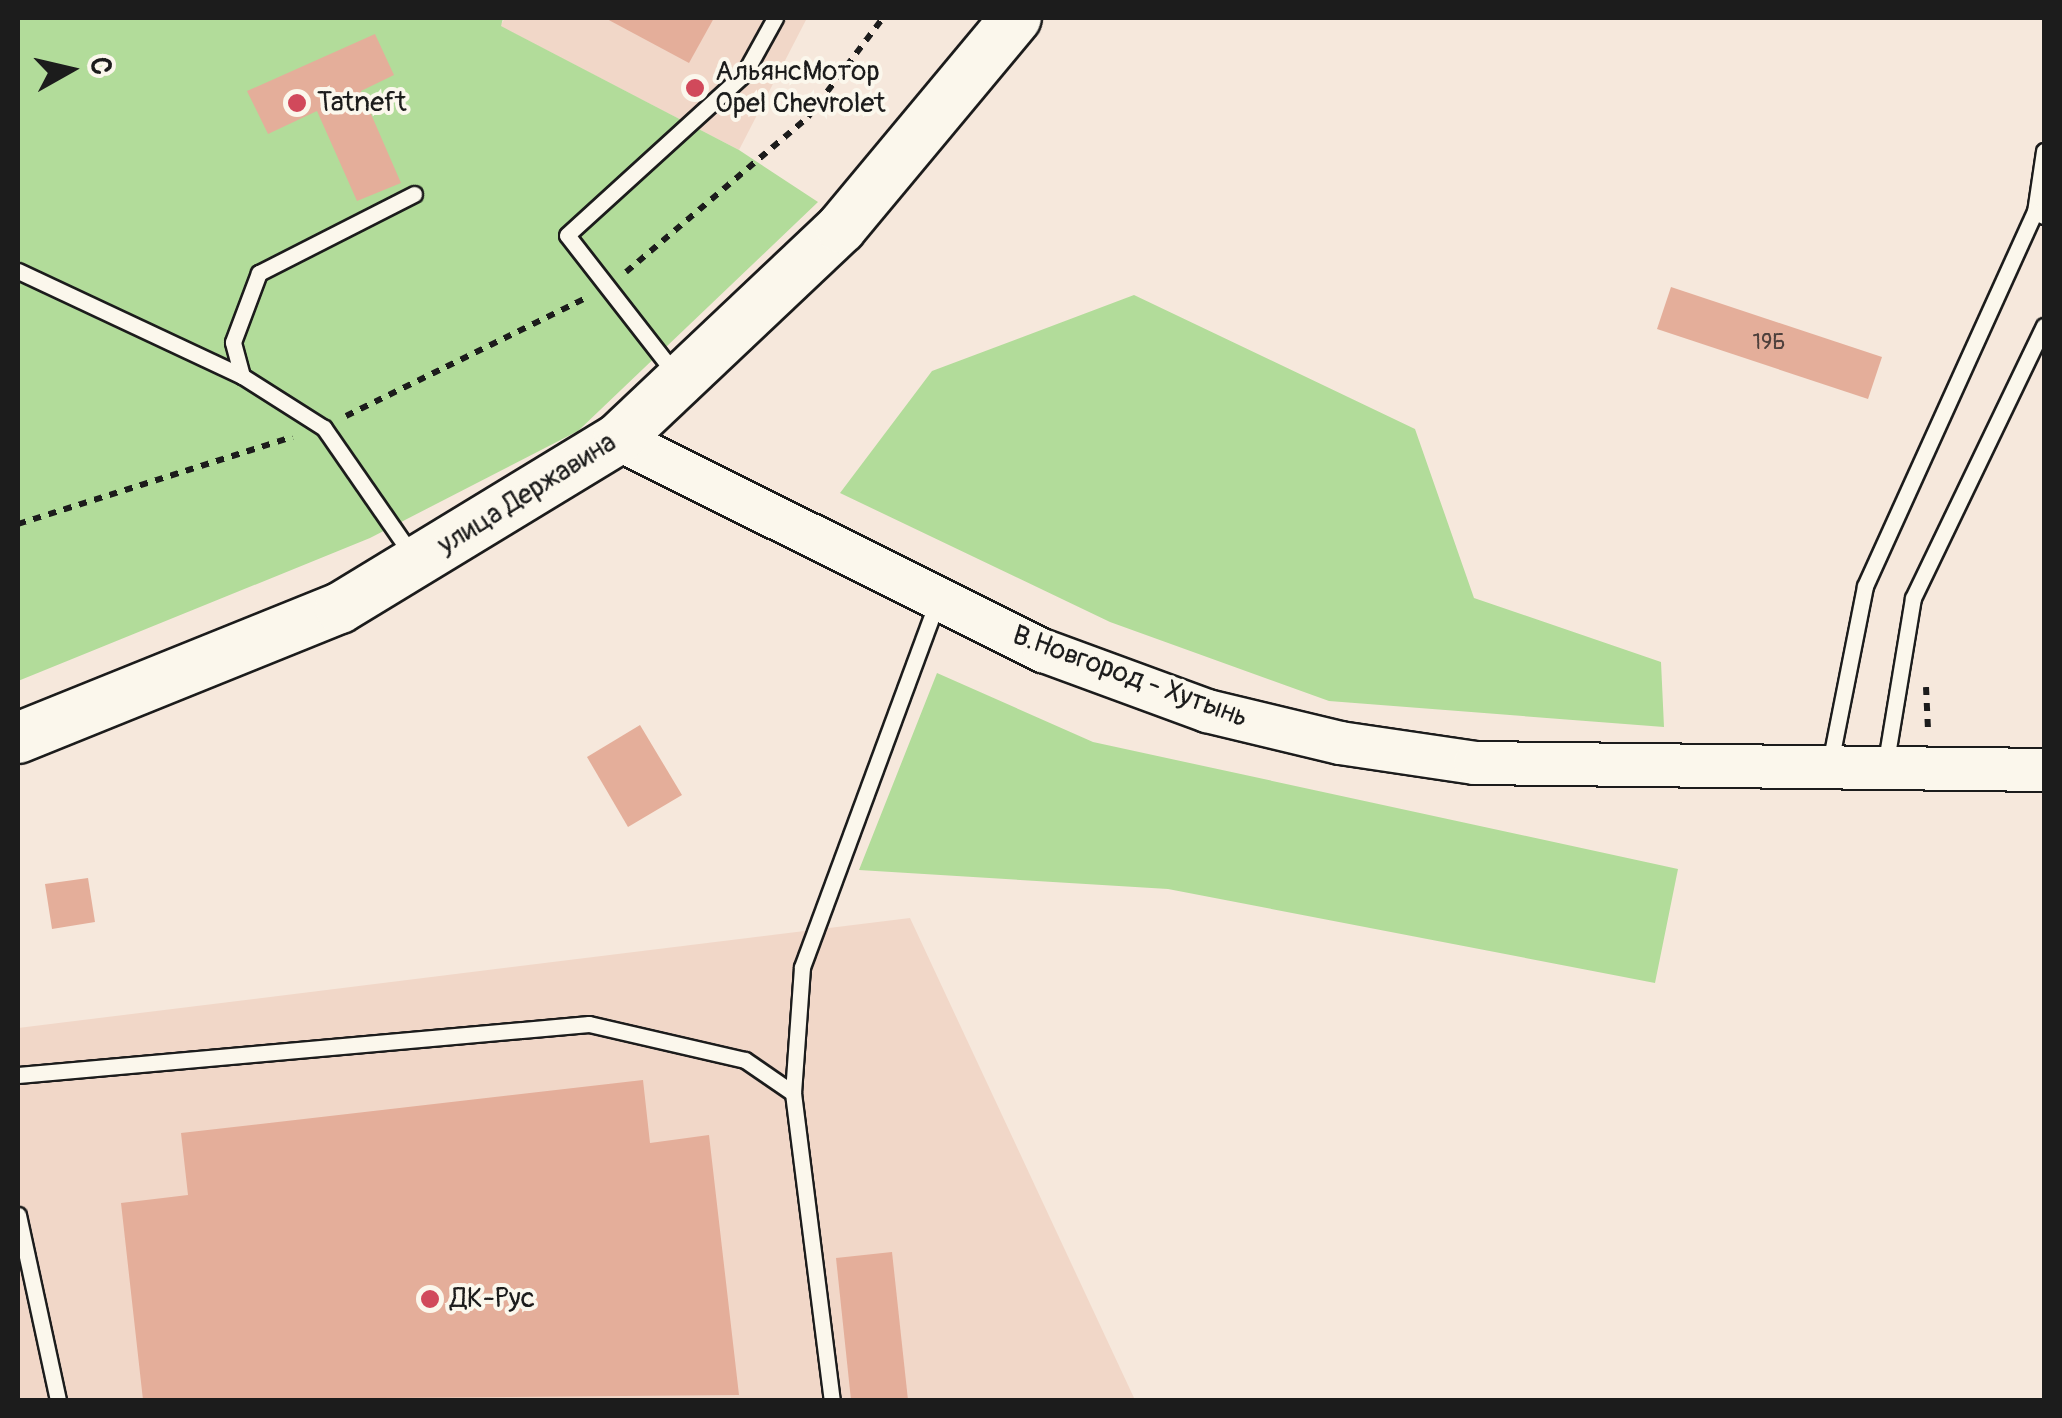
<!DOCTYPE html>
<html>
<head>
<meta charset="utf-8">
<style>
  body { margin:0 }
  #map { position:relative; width:2062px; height:1418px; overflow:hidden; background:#f6e8dc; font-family:Pangolin,sans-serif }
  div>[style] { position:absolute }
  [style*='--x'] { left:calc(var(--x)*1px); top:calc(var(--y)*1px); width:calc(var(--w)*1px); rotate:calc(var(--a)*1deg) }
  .built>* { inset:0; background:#f1d7c8 }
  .green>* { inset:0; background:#b2dc9a }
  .building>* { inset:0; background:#e4ae9a }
  .path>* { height:6px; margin-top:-3px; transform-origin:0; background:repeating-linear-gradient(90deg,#1c1c1c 0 8px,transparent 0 16px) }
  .roads { filter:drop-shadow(2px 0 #1c1c1c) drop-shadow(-2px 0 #1c1c1c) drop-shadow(0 2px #1c1c1c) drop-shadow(0 -2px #1c1c1c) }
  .lane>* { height:15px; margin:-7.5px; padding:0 7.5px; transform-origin:7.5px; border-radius:7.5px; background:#fbf7ec }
  .secondary>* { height:42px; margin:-21px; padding:0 21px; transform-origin:21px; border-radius:21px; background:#fbf7ec }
  .primary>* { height:50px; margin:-25px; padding:0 25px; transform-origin:25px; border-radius:25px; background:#fbf7ec }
  .dots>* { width:28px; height:28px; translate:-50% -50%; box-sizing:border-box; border:5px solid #fbf7ec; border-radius:50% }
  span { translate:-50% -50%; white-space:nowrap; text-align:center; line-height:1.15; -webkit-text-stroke:8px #fbf7ec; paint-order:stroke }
  .number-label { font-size:22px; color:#4e403c }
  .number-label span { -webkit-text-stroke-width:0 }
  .poi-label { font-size:28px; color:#1c1c1c }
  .left { translate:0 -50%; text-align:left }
  .street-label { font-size:28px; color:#1c1c1c }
  .frame { position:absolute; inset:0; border:20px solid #1c1c1c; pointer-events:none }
  .north { position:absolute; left:20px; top:20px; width:100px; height:100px; -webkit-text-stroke:8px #fbf7ec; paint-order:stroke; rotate:82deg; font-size:28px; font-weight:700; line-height:40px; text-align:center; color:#1c1c1c }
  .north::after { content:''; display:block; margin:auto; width:35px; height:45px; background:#1c1c1c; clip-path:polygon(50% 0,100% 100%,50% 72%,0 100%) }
</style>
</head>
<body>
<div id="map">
  <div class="built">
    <div style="clip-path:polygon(505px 18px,807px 18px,739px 150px,500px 26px)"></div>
    <div style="clip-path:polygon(910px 918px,1135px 1400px,18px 1400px,18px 1028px)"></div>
  </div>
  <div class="green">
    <div style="clip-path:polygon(18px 18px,503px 18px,501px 26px,739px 150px,818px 202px,578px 431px,370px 538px,18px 681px)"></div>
    <div style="clip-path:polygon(1134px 295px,1415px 429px,1474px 598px,1661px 662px,1664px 727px,1329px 701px,1110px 622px,840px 493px,932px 371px)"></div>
    <div style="clip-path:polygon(937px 673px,1093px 742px,1678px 869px,1655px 983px,1168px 889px,859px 870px)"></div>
  </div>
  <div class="building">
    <div style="clip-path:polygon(605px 18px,714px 18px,689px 63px)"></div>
    <div style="clip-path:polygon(375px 34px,394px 75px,361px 91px,401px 183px,357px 201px,317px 111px,268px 134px,247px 91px)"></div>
    <div style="clip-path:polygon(1671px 287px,1882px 357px,1868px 399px,1657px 329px)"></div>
    <div style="clip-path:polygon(640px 725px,682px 795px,628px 827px,587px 757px)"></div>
    <div style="clip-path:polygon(88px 878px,95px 922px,52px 929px,45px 884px)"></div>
    <div style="clip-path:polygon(643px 1080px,650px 1143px,709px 1135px,739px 1395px,143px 1400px,121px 1203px,188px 1195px,181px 1133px)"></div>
    <div style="clip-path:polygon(892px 1252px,908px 1400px,851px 1400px,836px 1258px)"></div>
  </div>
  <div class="path">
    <div style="--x:626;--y:272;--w:239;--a:-40.4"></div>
    <div style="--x:808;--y:117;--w:124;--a:-52.9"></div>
    <div style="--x:346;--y:416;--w:267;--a:-26.2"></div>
    <div style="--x:18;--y:524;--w:288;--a:-17.6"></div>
    <div style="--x:1926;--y:687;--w:43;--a:87.3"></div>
  </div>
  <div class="roads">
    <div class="lane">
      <div style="--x:2044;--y:151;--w:62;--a:98.4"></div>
      <div style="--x:2035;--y:212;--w:10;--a:24"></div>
      <div style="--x:18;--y:271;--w:247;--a:25.1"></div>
      <div style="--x:676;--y:375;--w:177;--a:-127.9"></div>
      <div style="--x:567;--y:235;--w:239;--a:-42.3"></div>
      <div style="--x:744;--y:74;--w:64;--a:-61"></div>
      <div style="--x:412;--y:555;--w:155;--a:-124.7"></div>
      <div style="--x:324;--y:428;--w:97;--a:-147.6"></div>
      <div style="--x:242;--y:376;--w:35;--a:-105"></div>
      <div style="--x:233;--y:342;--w:74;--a:-69.4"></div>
      <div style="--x:259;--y:273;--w:174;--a:-27"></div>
      <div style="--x:1830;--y:763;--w:180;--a:-78.8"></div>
      <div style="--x:1865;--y:586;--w:411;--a:-65.6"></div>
      <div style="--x:1885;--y:767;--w:171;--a:-80.6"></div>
      <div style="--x:1913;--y:598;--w:302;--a:-64.3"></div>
      <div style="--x:18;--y:1075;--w:573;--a:-5.1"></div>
      <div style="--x:589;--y:1024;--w:160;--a:13"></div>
      <div style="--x:745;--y:1060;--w:58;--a:34.5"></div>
      <div style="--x:793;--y:1093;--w:309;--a:82.8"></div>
      <div style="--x:793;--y:1093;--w:126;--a:-85.9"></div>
      <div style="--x:802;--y:967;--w:388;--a:-69.7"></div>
      <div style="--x:18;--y:1215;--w:189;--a:77.8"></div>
    </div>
    <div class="secondary">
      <div style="--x:618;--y:439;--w:476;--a:26.5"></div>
      <div style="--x:1044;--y:651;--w:174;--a:20.2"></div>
      <div style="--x:1207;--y:711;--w:137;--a:13.5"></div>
      <div style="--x:1340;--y:743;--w:136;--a:8.4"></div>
      <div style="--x:1475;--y:763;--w:569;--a:0.7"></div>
    </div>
    <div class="primary">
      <div style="--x:18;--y:738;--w:347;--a:-22"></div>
      <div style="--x:340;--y:608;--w:325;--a:-31.3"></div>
      <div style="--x:618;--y:439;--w:307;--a:-43.4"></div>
      <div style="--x:841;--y:228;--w:273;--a:-50.2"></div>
    </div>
  </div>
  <div class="dots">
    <div style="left:695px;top:88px;background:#d1495b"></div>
    <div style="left:297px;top:103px;background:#d1495b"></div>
    <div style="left:430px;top:1299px;background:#d1495b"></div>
  </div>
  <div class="number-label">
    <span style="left:1769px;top:343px">19Б</span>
  </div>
  <div class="poi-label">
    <span class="left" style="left:715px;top:88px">АльянсМотор<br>Opel Chevrolet</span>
    <span class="left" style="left:317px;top:103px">Tatneft</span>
    <span class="left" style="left:450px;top:1299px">ДК-Рус</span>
  </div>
  <div class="street-label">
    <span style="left:527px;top:494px;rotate:-32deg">улица Державина</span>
    <span style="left:1130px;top:677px;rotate:20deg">В.Новгород - Хутынь</span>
  </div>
  <div class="frame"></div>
  <div class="north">С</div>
</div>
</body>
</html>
